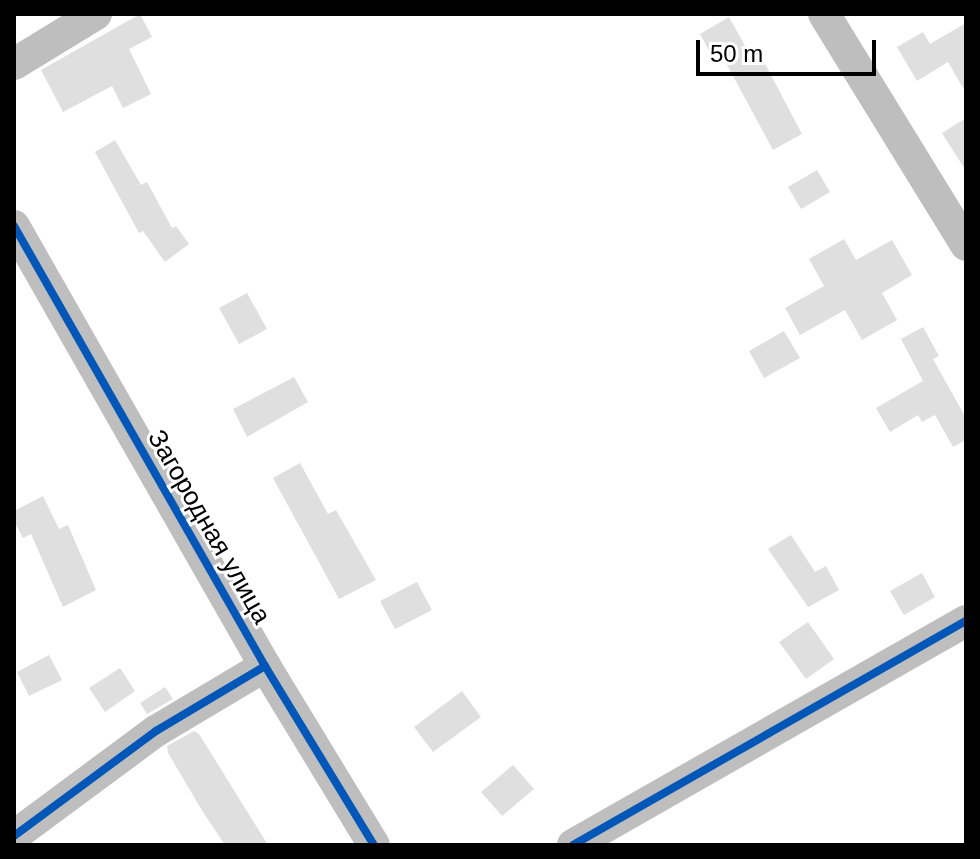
<!DOCTYPE html>
<html>
<head>
<meta charset="utf-8">
<style>
  body { margin:0 }
  #map { position:relative; width:980px; height:859px; overflow:hidden; background:#fff; font-family:Helvetica,sans-serif }
  div>[style] { position:absolute }
  [style*='--x'] { left:calc(var(--x)*1px); top:calc(var(--y)*1px); width:calc(var(--w)*1px); rotate:calc(var(--a)*1deg) }
  .building>* { inset:0; background:#dfdfdf }
  .minor>* { height:32px; margin:-16px; padding:0 16px; transform-origin:16px; border-radius:16px; background:#bebebe }
  .cycleway>* { height:8px; margin:-4px; padding:0 4px; transform-origin:4px; border-radius:4px; background:#0057b8 }
  span { translate:-50% -50%; white-space:nowrap; text-align:center; line-height:1.15; -webkit-text-stroke:6px #fff; paint-order:stroke }
  .street-label { font-size:26px; color:#000 }
  .frame { position:absolute; inset:0; border:16px solid #000; pointer-events:none }
  .scale { position:absolute; left:696px; top:40px; width:180px; height:36px; box-sizing:border-box; border:4px solid #000; border-top:0; padding-left:10px; font-size:24px; line-height:28px; white-space:nowrap; color:#000; -webkit-text-stroke:6px #fff; paint-order:stroke }
</style>
</head>
<body>
<div id="map">
  <div class="building">
    <div style="clip-path:polygon(140px 14px,152px 37px,129px 49px,151px 94px,123px 108px,112px 86px,63px 112px,41px 70px)"></div>
    <div style="clip-path:polygon(729px 17px,754px 62px,762px 58px,802px 134px,773px 150px,720px 52px,712px 56px,700px 34px)"></div>
    <div style="clip-path:polygon(966px 23px,966px 93px,948px 62px,917px 81px,897px 47px,923px 32px,930px 44px)"></div>
    <div style="clip-path:polygon(966px 118px,966px 171px,942px 133px)"></div>
    <div style="clip-path:polygon(115px 140px,141px 185px,147px 182px,172px 228px,176px 226px,189px 244px,165px 262px,143px 231px,139px 233px,95px 152px)"></div>
    <div style="clip-path:polygon(817px 170px,830px 192px,801px 209px,788px 187px)"></div>
    <div style="clip-path:polygon(844px 239px,856px 260px,892px 240px,912px 275px,882px 293px,897px 320px,862px 340px,845px 310px,800px 335px,785px 308px,824px 286px,809px 259px)"></div>
    <div style="clip-path:polygon(247px 293px,267px 329px,239px 344px,219px 308px)"></div>
    <div style="clip-path:polygon(923px 327px,939px 356px,933px 359px,966px 418px,966px 440px,953px 447px,935px 415px,922px 422px,918px 415px,890px 432px,876px 408px,923px 381px,901px 339px)"></div>
    <div style="clip-path:polygon(784px 331px,800px 358px,764px 378px,749px 351px)"></div>
    <div style="clip-path:polygon(294px 377px,308px 402px,247px 437px,233px 409px)"></div>
    <div style="clip-path:polygon(300px 463px,328px 514px,336px 510px,376px 580px,339px 599px,273px 478px)"></div>
    <div style="clip-path:polygon(43px 496px,59px 529px,68px 525px,96px 590px,63px 607px,31px 534px,23px 538px,14px 521px,14px 511px)"></div>
    <div style="clip-path:polygon(791px 535px,815px 572px,826px 566px,839px 590px,808px 607px,768px 549px)"></div>
    <div style="clip-path:polygon(922px 573px,935px 597px,904px 615px,890px 591px)"></div>
    <div style="clip-path:polygon(417px 582px,432px 610px,395px 629px,380px 601px)"></div>
    <div style="clip-path:polygon(808px 622px,834px 659px,806px 679px,779px 642px)"></div>
    <div style="clip-path:polygon(49px 655px,62px 680px,29px 696px,17px 672px)"></div>
    <div style="clip-path:polygon(120px 668px,135px 691px,105px 712px,89px 688px)"></div>
    <div style="clip-path:polygon(165px 687px,173px 699px,147px 714px,140px 703px)"></div>
    <div style="clip-path:polygon(462px 691px,481px 717px,433px 752px,414px 727px)"></div>
    <div style="clip-path:polygon(194px 731px,199px 734px,268px 845px,225px 845px,203px 812px,168px 753px,167px 746px)"></div>
    <div style="clip-path:polygon(513px 765px,534px 789px,502px 816px,481px 792px)"></div>
  </div>
  <div class="minor">
    <div style="--x:824;--y:14;--w:271;--a:58.4"></div>
    <div style="--x:14;--y:64;--w:96;--a:-31.4"></div>
    <div style="--x:14;--y:226;--w:507;--a:60.3"></div>
    <div style="--x:265;--y:666;--w:210;--a:58.7"></div>
    <div style="--x:14;--y:836;--w:177;--a:-36.5"></div>
    <div style="--x:156;--y:731;--w:127;--a:-30.8"></div>
    <div style="--x:573;--y:845;--w:452;--a:-29.7"></div>
  </div>
  <div class="cycleway">
    <div style="--x:14;--y:226;--w:507;--a:60.3"></div>
    <div style="--x:265;--y:666;--w:210;--a:58.7"></div>
    <div style="--x:14;--y:836;--w:177;--a:-36.5"></div>
    <div style="--x:156;--y:731;--w:127;--a:-30.8"></div>
    <div style="--x:573;--y:845;--w:452;--a:-29.7"></div>
  </div>
  <div class="street-label">
    <span style="left:209px;top:527px;rotate:60deg">Загородная улица</span>
  </div>
  <div class="frame"></div>
  <div class="scale">50 m</div>
</div>
</body>
</html>
